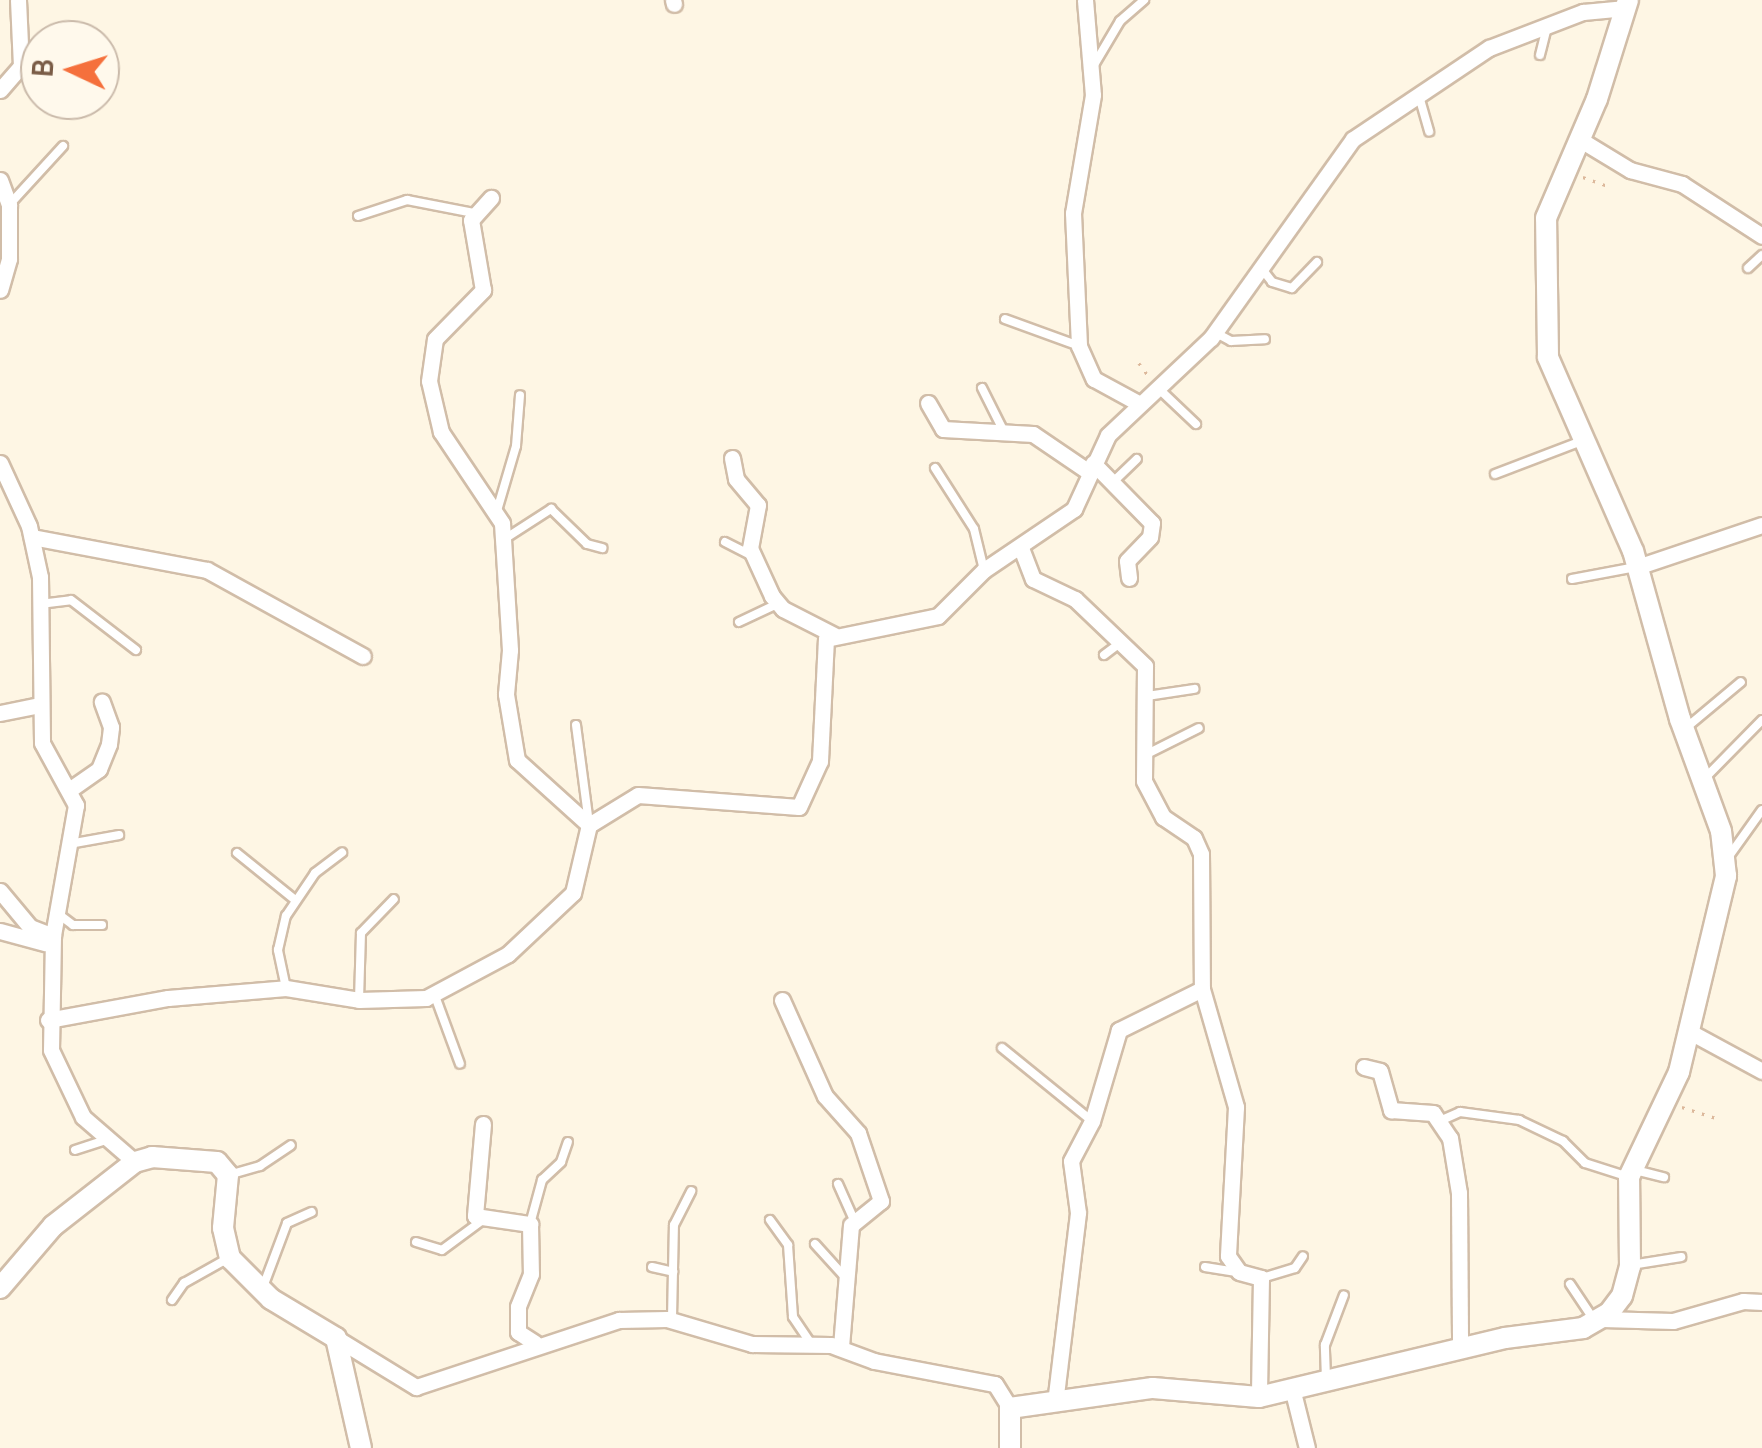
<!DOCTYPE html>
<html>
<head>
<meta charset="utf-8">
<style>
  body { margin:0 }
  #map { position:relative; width:1762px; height:1448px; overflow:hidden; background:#fef6e4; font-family:Manrope,sans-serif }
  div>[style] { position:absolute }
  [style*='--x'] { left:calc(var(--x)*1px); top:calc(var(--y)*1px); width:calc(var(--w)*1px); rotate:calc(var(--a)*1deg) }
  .path>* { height:2.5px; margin-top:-1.25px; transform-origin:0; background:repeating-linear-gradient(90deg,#dcb89b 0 2.5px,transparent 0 10.5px) }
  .roads { filter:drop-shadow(2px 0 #d1bda8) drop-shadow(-2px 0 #d1bda8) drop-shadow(0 2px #d1bda8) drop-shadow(0 -2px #d1bda8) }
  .lane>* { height:8px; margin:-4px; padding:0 4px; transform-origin:4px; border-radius:4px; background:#fff }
  .street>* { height:15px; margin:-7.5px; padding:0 7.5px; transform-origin:7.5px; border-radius:7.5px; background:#fff }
  .secondary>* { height:20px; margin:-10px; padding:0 10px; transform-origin:10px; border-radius:10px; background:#fff }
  span { translate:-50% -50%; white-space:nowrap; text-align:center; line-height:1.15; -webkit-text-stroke:8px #fff9ec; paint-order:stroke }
  .north { position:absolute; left:20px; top:20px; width:100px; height:100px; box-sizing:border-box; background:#fff9ec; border:2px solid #cabaaa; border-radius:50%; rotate:274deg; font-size:28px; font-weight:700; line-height:40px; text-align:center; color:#7a5c46 }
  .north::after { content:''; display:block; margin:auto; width:35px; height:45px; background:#f5703c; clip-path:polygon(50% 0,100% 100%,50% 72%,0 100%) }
</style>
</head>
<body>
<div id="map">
  <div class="path">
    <div style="--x:1583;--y:177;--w:29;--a:20"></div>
    <div style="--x:1139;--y:363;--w:14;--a:54"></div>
    <div style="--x:1682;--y:1107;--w:39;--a:18"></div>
  </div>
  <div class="roads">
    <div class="lane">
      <div style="--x:1540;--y:55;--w:30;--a:-76"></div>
      <div style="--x:1094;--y:65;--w:51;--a:-59.4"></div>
      <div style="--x:1120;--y:21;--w:32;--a:-41"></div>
      <div style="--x:21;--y:66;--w:21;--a:23"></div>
      <div style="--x:1419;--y:96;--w:37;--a:74"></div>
      <div style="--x:9;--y:205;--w:80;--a:-47.5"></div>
      <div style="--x:358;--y:216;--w:52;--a:-18.1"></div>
      <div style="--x:407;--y:200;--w:68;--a:11"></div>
      <div style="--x:1748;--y:268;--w:19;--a:-43"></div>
      <div style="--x:1262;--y:269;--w:16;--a:52"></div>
      <div style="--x:1272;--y:282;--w:21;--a:17"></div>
      <div style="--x:1292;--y:288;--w:36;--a:-46"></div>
      <div style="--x:1005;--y:319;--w:79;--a:20"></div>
      <div style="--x:1216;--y:333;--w:17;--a:28"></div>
      <div style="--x:1231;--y:341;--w:34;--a:-3"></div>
      <div style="--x:982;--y:388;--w:49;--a:63.4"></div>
      <div style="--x:1159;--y:389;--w:51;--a:43.4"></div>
      <div style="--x:935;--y:468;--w:72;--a:57.4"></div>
      <div style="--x:974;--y:529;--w:42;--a:76.3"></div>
      <div style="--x:1495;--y:474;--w:95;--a:-20.9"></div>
      <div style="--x:1113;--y:482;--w:33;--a:-44"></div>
      <div style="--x:496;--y:514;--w:71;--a:-73.6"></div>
      <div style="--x:516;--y:446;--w:51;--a:-85.5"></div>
      <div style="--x:506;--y:538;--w:54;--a:-32.8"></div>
      <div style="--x:551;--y:509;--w:50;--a:44.2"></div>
      <div style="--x:587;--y:544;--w:16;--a:15"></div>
      <div style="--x:725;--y:542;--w:29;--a:27"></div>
      <div style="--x:1572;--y:579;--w:65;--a:-10.6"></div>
      <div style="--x:40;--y:604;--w:31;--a:-7"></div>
      <div style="--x:71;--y:600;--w:82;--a:37.6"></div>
      <div style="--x:739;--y:622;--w:42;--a:-25.3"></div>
      <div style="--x:1104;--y:655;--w:21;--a:-37"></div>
      <div style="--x:1147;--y:696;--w:48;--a:-8.5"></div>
      <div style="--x:576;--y:725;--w:100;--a:82.5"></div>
      <div style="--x:1687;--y:727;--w:70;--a:-39.8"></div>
      <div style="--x:1145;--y:755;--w:60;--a:-26.6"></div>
      <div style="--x:1705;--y:778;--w:81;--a:-45.5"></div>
      <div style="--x:69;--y:844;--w:51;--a:-10.2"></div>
      <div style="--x:237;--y:853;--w:73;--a:38.9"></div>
      <div style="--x:1727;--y:859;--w:60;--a:-54.5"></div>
      <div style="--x:57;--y:913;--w:20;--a:37"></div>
      <div style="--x:73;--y:925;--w:29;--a:0"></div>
      <div style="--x:286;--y:988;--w:39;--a:-102"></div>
      <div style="--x:278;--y:950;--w:35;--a:-77"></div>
      <div style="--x:286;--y:916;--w:52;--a:-56"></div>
      <div style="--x:315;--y:873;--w:34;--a:-37"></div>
      <div style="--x:435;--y:996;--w:72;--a:69.8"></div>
      <div style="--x:359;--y:1000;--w:67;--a:-88.3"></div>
      <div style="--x:361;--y:933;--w:47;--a:-45.9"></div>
      <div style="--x:1002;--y:1048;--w:116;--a:39"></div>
      <div style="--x:1442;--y:1120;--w:20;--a:-24"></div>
      <div style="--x:1460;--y:1112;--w:60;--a:7.7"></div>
      <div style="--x:1519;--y:1120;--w:49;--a:25.5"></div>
      <div style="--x:1563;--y:1141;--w:31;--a:45"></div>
      <div style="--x:1585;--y:1163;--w:46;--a:17.7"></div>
      <div style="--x:75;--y:1150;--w:36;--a:-18"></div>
      <div style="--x:1635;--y:1170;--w:30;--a:14"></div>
      <div style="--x:232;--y:1174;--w:29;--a:-16"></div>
      <div style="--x:260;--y:1166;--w:37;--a:-34"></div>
      <div style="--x:838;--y:1184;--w:39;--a:66"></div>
      <div style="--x:770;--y:1220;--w:31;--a:54"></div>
      <div style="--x:788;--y:1245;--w:72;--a:86"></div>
      <div style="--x:793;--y:1317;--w:29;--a:56"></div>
      <div style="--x:530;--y:1224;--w:46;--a:-74.7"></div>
      <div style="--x:542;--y:1180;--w:26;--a:-43"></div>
      <div style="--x:561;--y:1162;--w:21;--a:-71"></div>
      <div style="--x:416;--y:1242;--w:27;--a:17"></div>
      <div style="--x:442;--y:1250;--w:47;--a:-36.4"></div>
      <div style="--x:815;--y:1244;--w:43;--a:47.8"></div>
      <div style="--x:1631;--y:1265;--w:51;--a:-9.1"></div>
      <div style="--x:652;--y:1267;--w:22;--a:13"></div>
      <div style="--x:1205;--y:1267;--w:30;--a:9"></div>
      <div style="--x:1262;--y:1278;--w:34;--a:-17"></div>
      <div style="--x:1295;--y:1268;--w:14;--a:-56"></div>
      <div style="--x:1570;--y:1284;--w:43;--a:56.3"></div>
      <div style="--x:263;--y:1287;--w:68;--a:-69.4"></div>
      <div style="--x:287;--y:1223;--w:27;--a:-24"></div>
      <div style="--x:172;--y:1300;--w:21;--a:-55"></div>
      <div style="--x:184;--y:1283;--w:49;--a:-29.2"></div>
      <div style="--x:672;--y:1318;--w:93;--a:-88.8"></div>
      <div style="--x:674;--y:1225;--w:38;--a:-63"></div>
      <div style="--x:1326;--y:1379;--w:34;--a:-92"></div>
      <div style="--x:1325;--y:1345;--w:53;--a:-69.2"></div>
    </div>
    <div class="street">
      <div style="--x:673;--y:0;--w:4;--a:76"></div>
      <div style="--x:1085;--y:0;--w:95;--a:85.2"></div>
      <div style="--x:1093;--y:95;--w:120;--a:99.6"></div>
      <div style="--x:1073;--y:213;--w:133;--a:87.4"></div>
      <div style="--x:1079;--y:346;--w:36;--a:66"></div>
      <div style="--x:1094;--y:379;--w:52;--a:28.5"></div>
      <div style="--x:0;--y:90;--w:32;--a:-49"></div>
      <div style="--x:21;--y:66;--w:66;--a:-92.6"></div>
      <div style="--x:1579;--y:139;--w:60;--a:31.3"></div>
      <div style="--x:1630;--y:170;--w:54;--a:15.1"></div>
      <div style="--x:1682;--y:184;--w:95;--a:33"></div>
      <div style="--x:0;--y:180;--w:27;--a:70"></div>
      <div style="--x:9;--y:205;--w:54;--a:90"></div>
      <div style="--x:9;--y:259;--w:32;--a:106"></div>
      <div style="--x:928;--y:403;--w:30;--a:60"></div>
      <div style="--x:943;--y:429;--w:90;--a:3.2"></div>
      <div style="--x:1033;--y:434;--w:68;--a:34.2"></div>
      <div style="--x:732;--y:458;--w:21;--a:79"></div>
      <div style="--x:736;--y:479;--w:34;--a:50"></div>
      <div style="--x:758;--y:505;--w:44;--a:100.5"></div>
      <div style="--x:750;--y:548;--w:53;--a:65.4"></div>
      <div style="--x:772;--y:596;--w:17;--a:50"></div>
      <div style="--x:783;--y:609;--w:57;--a:27"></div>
      <div style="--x:0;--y:463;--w:69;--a:65.3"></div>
      <div style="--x:29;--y:526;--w:52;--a:77.8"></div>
      <div style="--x:40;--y:577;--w:166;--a:89.3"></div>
      <div style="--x:42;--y:743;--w:71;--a:61.3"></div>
      <div style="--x:76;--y:805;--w:133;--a:100"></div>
      <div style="--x:53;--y:936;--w:114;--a:91"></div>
      <div style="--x:51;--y:1050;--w:74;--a:64.5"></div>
      <div style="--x:83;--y:1117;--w:69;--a:40.9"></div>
      <div style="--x:1093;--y:463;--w:84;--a:45.5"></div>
      <div style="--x:1152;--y:523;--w:14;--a:98"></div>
      <div style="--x:1150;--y:537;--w:33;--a:134"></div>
      <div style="--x:1127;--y:561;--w:17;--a:83"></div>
      <div style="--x:32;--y:537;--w:178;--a:10.7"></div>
      <div style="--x:207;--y:570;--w:178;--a:28.9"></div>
      <div style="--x:1021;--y:548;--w:33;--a:69"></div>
      <div style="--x:1033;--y:579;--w:47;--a:25.5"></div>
      <div style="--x:1075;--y:599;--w:97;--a:43.7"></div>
      <div style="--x:1145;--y:666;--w:115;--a:90.5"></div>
      <div style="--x:1144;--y:781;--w:41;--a:62.2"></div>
      <div style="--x:1163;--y:817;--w:37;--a:34"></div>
      <div style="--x:1194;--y:838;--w:17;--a:66"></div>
      <div style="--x:1201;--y:854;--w:135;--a:89.6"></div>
      <div style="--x:1202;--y:989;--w:93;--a:153.7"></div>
      <div style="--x:1119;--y:1030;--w:95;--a:106.5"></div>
      <div style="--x:1092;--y:1121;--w:45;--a:117.7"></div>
      <div style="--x:1071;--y:1161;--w:52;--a:82.3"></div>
      <div style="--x:1078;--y:1213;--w:190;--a:96.9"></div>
      <div style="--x:1637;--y:567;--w:132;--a:-18.6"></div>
      <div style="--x:0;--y:713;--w:41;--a:-11.3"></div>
      <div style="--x:72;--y:788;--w:33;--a:-35"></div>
      <div style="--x:99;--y:769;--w:27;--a:-68"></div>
      <div style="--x:109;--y:744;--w:17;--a:-83"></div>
      <div style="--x:111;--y:727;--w:27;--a:-110"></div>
      <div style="--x:589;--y:825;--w:57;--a:-31.5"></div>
      <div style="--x:638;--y:795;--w:161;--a:4.3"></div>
      <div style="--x:799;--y:807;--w:51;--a:-65.5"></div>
      <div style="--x:820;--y:761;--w:122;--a:-87.2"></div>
      <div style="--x:826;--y:639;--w:114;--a:-11.6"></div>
      <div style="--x:938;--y:616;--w:65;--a:-45"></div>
      <div style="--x:984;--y:570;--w:109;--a:-34.1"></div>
      <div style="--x:1074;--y:509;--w:81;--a:-65.3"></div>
      <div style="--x:1108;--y:435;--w:141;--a:-43.3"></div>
      <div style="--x:1211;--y:338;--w:244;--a:-54.5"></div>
      <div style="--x:1353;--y:139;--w:164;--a:-33.8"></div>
      <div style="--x:1489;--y:48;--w:101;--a:-21"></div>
      <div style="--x:1583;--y:12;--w:43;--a:-5.3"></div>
      <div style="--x:0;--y:891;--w:47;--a:50.2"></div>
      <div style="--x:30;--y:927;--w:25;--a:21"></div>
      <div style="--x:0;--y:931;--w:46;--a:15.3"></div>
      <div style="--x:1202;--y:989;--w:123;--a:73.9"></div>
      <div style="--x:1236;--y:1107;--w:149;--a:93.1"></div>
      <div style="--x:1228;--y:1256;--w:19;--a:55"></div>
      <div style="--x:1239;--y:1272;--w:23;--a:15"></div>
      <div style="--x:1261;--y:1278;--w:119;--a:91"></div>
      <div style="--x:782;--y:1000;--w:105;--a:65.9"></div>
      <div style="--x:825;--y:1096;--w:50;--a:48.3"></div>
      <div style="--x:858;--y:1133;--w:72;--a:71.3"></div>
      <div style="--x:881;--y:1201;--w:38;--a:141"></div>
      <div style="--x:851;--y:1225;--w:122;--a:94.7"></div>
      <div style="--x:48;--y:1020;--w:122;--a:-10.4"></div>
      <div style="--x:168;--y:998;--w:118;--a:-4.8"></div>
      <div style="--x:286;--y:988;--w:74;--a:9.3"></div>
      <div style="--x:359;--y:1000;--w:67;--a:-1.7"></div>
      <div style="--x:426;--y:998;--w:93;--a:-28.2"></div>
      <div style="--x:508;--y:954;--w:89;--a:-43.2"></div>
      <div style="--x:573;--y:893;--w:70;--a:-76.8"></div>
      <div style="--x:589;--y:825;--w:97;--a:-137.9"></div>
      <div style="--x:517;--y:760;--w:67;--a:-99.5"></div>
      <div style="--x:506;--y:694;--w:44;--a:-84.8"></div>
      <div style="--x:510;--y:650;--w:127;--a:-93.6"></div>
      <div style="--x:502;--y:523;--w:110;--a:-123.8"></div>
      <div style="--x:441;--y:432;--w:52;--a:-103.2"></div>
      <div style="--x:429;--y:381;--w:42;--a:-81.9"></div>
      <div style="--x:435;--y:339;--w:69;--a:-45.6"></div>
      <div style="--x:483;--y:290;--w:71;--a:-99.7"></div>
      <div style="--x:471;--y:220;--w:30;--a:-48"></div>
      <div style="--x:1690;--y:1032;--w:82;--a:28.4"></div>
      <div style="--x:1364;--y:1067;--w:16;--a:14"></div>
      <div style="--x:1380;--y:1071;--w:41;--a:74.2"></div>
      <div style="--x:1391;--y:1110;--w:42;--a:4.1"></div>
      <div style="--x:1433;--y:1113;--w:30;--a:56"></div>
      <div style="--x:1450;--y:1138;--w:56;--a:80.7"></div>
      <div style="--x:1459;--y:1193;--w:156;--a:89.6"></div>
      <div style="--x:483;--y:1124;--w:92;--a:95"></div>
      <div style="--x:475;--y:1216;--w:56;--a:8.3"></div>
      <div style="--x:530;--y:1224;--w:50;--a:88.9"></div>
      <div style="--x:531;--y:1274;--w:35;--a:112"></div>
      <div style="--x:518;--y:1307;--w:25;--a:90"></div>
      <div style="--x:518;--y:1332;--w:20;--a:33"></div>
      <div style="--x:1602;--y:1319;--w:71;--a:1.6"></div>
      <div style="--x:1673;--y:1321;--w:73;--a:-15.9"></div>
      <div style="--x:1743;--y:1301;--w:19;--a:3"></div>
      <div style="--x:336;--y:1338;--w:94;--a:31.5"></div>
      <div style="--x:416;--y:1387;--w:214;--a:-18.3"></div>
      <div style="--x:619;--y:1320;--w:48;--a:-1.2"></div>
      <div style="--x:667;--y:1319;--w:89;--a:16.4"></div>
      <div style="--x:752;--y:1344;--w:79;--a:0.7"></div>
      <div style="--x:831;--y:1345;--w:46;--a:20.4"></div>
      <div style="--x:874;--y:1361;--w:123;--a:10.8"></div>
      <div style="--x:995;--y:1384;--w:28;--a:58"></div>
      <div style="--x:1292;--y:1388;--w:62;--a:76"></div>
    </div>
    <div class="secondary">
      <div style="--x:0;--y:1288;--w:82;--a:-49.5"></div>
      <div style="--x:53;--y:1226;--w:104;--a:-38"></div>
      <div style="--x:135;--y:1162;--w:18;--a:-16"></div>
      <div style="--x:152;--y:1157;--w:65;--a:4.4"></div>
      <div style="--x:217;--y:1162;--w:17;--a:50"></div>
      <div style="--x:228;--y:1175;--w:53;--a:95.4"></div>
      <div style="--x:223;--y:1228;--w:31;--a:77"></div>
      <div style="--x:230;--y:1258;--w:58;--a:45"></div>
      <div style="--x:271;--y:1299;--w:76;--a:31"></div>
      <div style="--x:336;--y:1338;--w:113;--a:77.2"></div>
      <div style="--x:1010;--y:1448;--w:40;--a:-90"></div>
      <div style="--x:1010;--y:1408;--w:144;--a:-8"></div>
      <div style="--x:1153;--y:1388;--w:106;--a:4.9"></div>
      <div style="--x:1259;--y:1397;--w:253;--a:-13.5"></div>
      <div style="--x:1505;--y:1338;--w:79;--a:-7.3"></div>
      <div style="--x:1583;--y:1328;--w:30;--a:-30"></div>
      <div style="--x:1609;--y:1313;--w:21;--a:-53"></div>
      <div style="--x:1622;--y:1296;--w:31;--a:-75"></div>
      <div style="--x:1630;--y:1266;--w:89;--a:-90.6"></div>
      <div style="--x:1629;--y:1177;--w:116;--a:-64.5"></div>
      <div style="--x:1679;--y:1072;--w:202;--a:-76.5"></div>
      <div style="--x:1726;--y:876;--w:45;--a:-96.3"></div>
      <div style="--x:1721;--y:831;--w:119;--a:-110.1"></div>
      <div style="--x:1680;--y:719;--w:174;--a:-105.6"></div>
      <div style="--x:1633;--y:551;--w:212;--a:-113.7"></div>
      <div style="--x:1548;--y:357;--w:139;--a:-90.8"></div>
      <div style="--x:1546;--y:218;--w:129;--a:-66.8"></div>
      <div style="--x:1597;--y:99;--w:104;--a:-72.6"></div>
    </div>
  </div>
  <div class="north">B</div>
</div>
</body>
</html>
